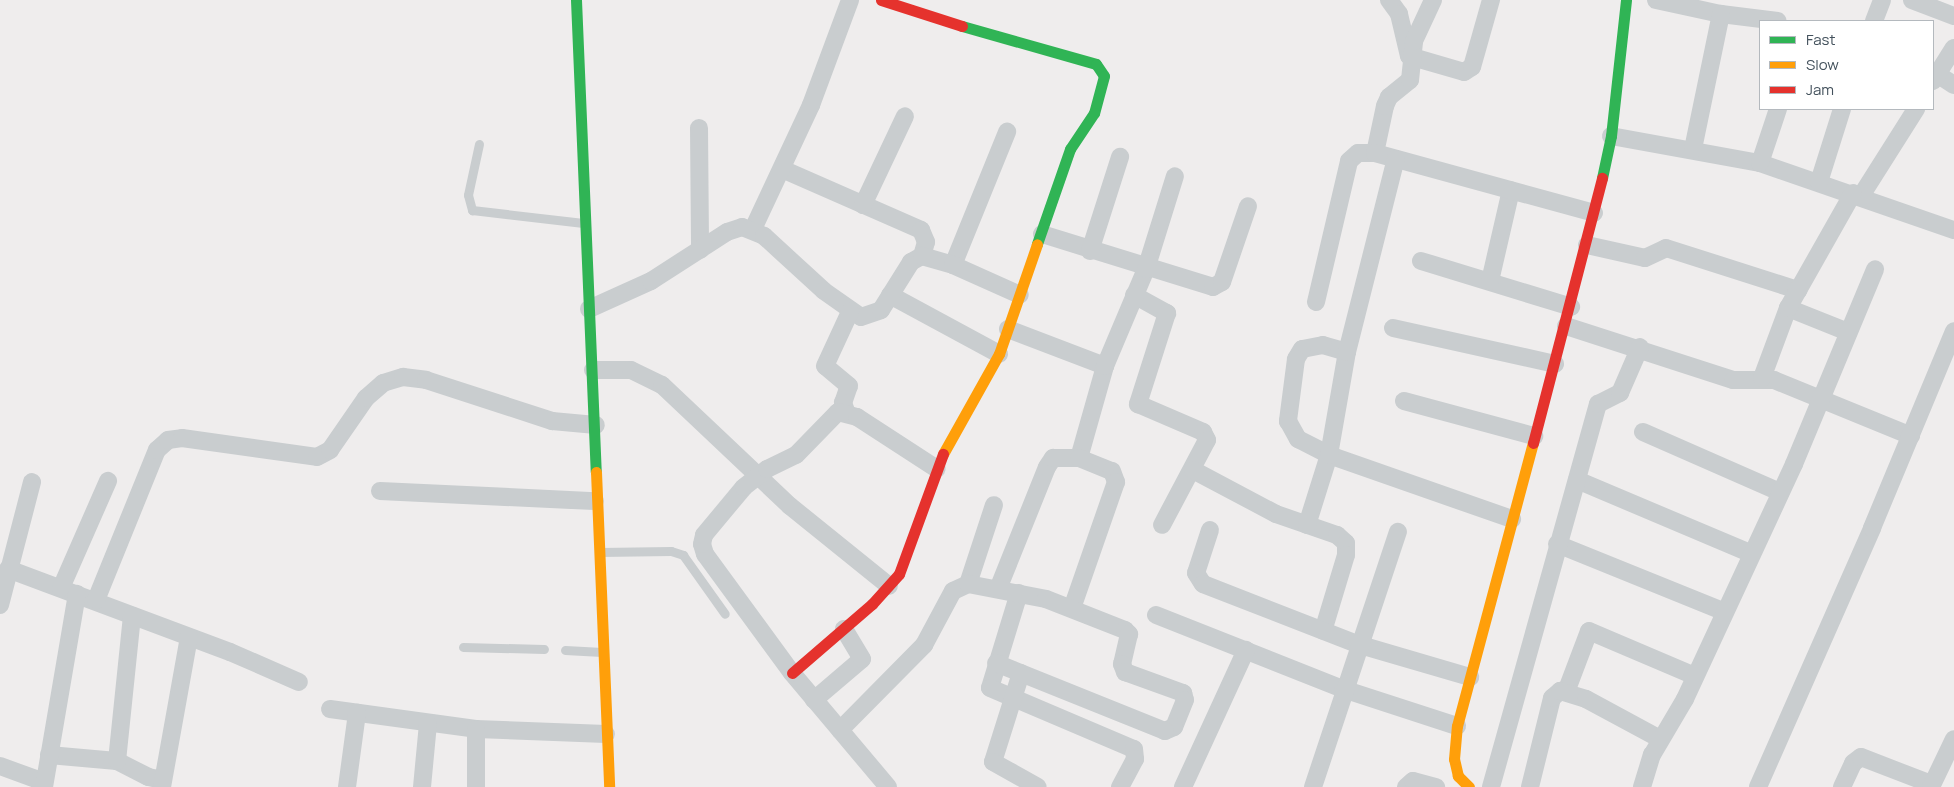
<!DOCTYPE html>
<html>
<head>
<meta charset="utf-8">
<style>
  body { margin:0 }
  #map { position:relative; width:1954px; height:787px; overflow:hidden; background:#efeded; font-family:Manrope,sans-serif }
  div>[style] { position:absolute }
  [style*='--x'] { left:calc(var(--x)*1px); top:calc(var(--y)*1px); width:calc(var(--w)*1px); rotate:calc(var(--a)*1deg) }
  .lane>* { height:9px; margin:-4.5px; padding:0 4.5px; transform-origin:4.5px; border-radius:4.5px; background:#c9cdcf }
  .street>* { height:18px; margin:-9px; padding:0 9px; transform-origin:9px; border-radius:9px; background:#c9cdcf }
  .fast>* { height:11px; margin:-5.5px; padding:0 5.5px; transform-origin:5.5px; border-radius:5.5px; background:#30b455 }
  .slow>* { height:11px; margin:-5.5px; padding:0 5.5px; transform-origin:5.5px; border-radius:5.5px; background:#ff9f0a }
  .jam>* { height:11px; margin:-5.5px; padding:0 5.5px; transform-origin:5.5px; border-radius:5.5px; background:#e5322d }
  span { translate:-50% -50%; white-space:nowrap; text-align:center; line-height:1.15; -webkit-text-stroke:4px #fff; paint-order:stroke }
  .legend { position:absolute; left:1759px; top:20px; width:175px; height:90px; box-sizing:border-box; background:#fff; border:1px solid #b4b9be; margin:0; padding:6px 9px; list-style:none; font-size:15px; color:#43515c }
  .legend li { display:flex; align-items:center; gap:10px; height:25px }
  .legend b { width:25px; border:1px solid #b4b9be }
</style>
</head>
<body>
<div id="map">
  <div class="lane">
    <div style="--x:479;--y:144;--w:52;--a:102.2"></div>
    <div style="--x:468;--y:195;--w:16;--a:75"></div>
    <div style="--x:472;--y:210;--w:112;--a:6.7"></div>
    <div style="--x:600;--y:552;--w:71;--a:-0.8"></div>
    <div style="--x:671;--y:551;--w:13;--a:18"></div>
    <div style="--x:683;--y:555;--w:72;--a:54.6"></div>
    <div style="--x:463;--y:647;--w:81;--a:1.4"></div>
    <div style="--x:565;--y:650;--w:37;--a:3"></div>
  </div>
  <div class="street">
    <div style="--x:1389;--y:0;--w:17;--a:54"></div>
    <div style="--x:1399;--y:14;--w:43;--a:76.6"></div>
    <div style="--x:1409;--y:56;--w:57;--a:16.2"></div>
    <div style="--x:1464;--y:72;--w:9;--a:-32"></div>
    <div style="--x:1472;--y:67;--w:70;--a:-74.2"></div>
    <div style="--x:1656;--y:0;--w:66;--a:12.2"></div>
    <div style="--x:1721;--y:14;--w:57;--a:7"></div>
    <div style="--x:1912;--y:0;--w:45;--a:20.9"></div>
    <div style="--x:1874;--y:21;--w:22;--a:-69"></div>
    <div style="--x:1937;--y:74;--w:20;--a:33"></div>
    <div style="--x:1933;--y:81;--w:39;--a:-58"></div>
    <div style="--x:699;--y:128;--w:122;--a:89.5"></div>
    <div style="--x:1611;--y:136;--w:151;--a:10.3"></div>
    <div style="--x:1760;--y:163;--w:205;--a:19.1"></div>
    <div style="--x:1693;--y:149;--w:138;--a:-78.3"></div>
    <div style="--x:1375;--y:153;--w:48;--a:-78"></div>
    <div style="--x:1385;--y:106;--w:10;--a:-66"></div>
    <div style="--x:1389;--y:97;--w:27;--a:-39"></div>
    <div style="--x:1410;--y:80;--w:39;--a:-84"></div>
    <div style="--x:1414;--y:41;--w:45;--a:-65.1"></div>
    <div style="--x:1760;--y:163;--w:57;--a:-71.6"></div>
    <div style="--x:782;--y:169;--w:152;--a:23.7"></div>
    <div style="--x:921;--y:230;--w:13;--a:67"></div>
    <div style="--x:926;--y:242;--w:15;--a:106"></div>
    <div style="--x:1819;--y:182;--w:77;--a:-72.5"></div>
    <div style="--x:1861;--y:196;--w:103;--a:-57.7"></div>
    <div style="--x:863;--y:205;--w:98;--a:-64.7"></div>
    <div style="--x:753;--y:229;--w:137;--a:-64.9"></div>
    <div style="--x:811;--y:105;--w:112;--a:-69.6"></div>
    <div style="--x:1042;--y:234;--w:179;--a:17.2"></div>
    <div style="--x:1213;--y:287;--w:10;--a:-29"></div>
    <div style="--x:1222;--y:282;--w:80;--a:-71.1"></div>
    <div style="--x:1587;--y:245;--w:59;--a:12.6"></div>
    <div style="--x:1645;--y:258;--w:23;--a:-25"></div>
    <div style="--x:1666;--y:248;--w:139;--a:17.7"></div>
    <div style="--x:1090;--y:251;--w:99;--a:-72.3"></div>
    <div style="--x:1421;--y:261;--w:157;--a:17"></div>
    <div style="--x:953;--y:265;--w:144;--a:-67.9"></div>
    <div style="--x:1490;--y:281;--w:93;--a:-77"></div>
    <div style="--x:890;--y:295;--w:124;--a:28.4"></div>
    <div style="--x:1134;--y:295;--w:38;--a:29"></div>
    <div style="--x:1167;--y:313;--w:96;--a:107.7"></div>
    <div style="--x:1138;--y:404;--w:71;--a:23.3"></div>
    <div style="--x:1203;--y:432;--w:9;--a:63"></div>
    <div style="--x:1207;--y:440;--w:96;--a:117.9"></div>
    <div style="--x:1316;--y:302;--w:145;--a:-76.8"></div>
    <div style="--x:1349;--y:161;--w:12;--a:-42"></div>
    <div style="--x:1358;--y:153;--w:17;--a:0"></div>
    <div style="--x:1375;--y:153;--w:227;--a:15.3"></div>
    <div style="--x:1788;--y:308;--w:65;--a:21.8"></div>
    <div style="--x:589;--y:309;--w:68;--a:-24.3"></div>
    <div style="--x:651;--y:281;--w:90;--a:-32.8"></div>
    <div style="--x:727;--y:232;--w:16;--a:-18"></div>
    <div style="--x:742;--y:227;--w:24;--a:22"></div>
    <div style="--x:764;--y:236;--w:81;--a:42.5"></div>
    <div style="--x:824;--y:291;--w:45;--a:35.1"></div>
    <div style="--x:861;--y:317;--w:21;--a:-19"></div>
    <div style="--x:881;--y:310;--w:57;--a:-58"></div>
    <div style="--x:911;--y:262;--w:13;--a:-29"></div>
    <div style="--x:922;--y:256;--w:32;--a:16"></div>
    <div style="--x:953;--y:265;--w:73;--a:24.1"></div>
    <div style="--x:1566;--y:326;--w:176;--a:17.9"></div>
    <div style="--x:1733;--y:380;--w:41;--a:0"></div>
    <div style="--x:1774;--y:380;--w:148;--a:22.2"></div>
    <div style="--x:1393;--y:328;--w:166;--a:12.5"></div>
    <div style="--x:1008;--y:329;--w:104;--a:20.9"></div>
    <div style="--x:1347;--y:352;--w:25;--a:-164"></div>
    <div style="--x:1323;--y:345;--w:21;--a:169"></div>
    <div style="--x:1302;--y:349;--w:12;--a:121"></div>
    <div style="--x:1296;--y:359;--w:63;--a:97.4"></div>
    <div style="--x:1288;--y:421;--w:21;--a:61"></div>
    <div style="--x:1298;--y:439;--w:35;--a:27"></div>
    <div style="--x:1329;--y:455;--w:194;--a:19.3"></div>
    <div style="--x:593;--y:370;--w:38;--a:0"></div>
    <div style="--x:631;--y:370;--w:34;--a:26"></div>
    <div style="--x:662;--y:385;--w:176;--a:43.4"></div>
    <div style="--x:790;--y:506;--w:127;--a:38.9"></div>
    <div style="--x:1762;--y:378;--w:75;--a:-69.6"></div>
    <div style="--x:1788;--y:308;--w:132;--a:-60.5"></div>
    <div style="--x:1404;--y:401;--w:135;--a:15.1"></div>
    <div style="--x:846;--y:411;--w:9;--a:-111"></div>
    <div style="--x:843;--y:403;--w:18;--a:-71"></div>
    <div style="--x:849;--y:386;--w:31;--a:-140"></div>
    <div style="--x:825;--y:366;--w:60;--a:-65.2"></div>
    <div style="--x:1643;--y:432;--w:150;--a:23.7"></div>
    <div style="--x:1079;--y:458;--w:96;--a:-74.2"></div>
    <div style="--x:1105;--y:366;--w:105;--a:-67.1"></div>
    <div style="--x:1146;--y:269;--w:97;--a:-72.7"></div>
    <div style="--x:1193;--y:470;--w:94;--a:27.9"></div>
    <div style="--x:1276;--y:514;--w:65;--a:19"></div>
    <div style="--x:1337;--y:535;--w:12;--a:42"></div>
    <div style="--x:1346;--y:543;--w:12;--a:90"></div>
    <div style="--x:1346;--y:555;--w:79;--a:106.8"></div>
    <div style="--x:1577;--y:480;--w:188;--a:22.9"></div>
    <div style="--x:380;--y:491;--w:215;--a:2.7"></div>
    <div style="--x:1307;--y:525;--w:73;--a:-72.6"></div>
    <div style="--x:1329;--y:455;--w:105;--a:-80.1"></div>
    <div style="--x:1347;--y:352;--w:199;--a:-75.8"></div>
    <div style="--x:1210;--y:530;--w:45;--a:108"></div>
    <div style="--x:1196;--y:573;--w:13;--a:58"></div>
    <div style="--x:1203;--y:584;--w:165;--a:21.3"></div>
    <div style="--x:1357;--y:644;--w:118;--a:16.3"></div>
    <div style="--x:1557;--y:544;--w:179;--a:22"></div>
    <div style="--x:8;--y:569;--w:237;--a:20.5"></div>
    <div style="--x:230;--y:652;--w:75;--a:23.5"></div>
    <div style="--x:968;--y:584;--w:83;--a:-71.8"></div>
    <div style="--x:61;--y:588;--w:117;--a:-66.3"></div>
    <div style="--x:998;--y:589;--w:131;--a:-68.1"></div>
    <div style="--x:1047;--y:467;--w:11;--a:-56"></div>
    <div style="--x:1053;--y:458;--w:26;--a:0"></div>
    <div style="--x:1079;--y:458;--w:35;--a:22"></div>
    <div style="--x:1112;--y:471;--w:12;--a:70"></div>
    <div style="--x:1116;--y:482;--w:133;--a:109.2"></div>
    <div style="--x:1019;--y:593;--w:99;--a:107"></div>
    <div style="--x:990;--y:688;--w:156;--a:23"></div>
    <div style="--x:1134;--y:749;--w:10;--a:84"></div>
    <div style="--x:1135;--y:759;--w:32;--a:118"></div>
    <div style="--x:96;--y:600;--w:162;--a:-67.9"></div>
    <div style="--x:157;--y:450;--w:15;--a:-42"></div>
    <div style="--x:168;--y:440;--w:14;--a:-8"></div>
    <div style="--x:182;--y:438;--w:136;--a:8"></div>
    <div style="--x:317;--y:457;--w:15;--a:-28"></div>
    <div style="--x:330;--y:450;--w:63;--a:-55.3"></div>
    <div style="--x:366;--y:398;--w:23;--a:-41"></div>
    <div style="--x:383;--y:383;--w:21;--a:-17"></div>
    <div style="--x:403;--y:377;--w:23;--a:7"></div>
    <div style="--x:426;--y:380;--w:133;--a:18"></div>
    <div style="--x:552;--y:421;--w:44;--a:5.2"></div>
    <div style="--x:0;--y:605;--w:127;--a:-75.4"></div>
    <div style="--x:1156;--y:615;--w:201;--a:21.6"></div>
    <div style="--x:1343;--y:689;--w:120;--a:18"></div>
    <div style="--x:1021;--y:673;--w:93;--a:107.5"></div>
    <div style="--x:993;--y:762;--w:51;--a:29.1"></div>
    <div style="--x:1566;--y:692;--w:65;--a:-69.3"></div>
    <div style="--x:1589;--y:631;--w:115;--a:23"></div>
    <div style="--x:814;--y:700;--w:63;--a:-40.5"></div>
    <div style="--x:862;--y:659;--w:35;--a:-121"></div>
    <div style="--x:330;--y:709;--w:147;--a:7.8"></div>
    <div style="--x:476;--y:729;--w:130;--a:2.2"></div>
    <div style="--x:840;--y:730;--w:120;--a:-45.3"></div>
    <div style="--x:924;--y:645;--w:61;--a:-61.8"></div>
    <div style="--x:953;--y:591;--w:17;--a:-25"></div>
    <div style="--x:968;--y:584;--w:79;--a:10.9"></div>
    <div style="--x:1046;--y:599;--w:85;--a:21.4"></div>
    <div style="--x:1125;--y:630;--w:6;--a:45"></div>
    <div style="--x:1129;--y:634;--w:31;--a:103"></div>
    <div style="--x:1122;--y:664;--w:9;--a:69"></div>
    <div style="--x:1125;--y:672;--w:62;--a:19.9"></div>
    <div style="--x:1183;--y:693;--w:7;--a:74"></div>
    <div style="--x:1185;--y:700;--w:29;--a:112"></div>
    <div style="--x:1174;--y:727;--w:10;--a:156"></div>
    <div style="--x:1165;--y:731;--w:182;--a:-158.1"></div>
    <div style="--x:49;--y:755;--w:68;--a:5"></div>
    <div style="--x:117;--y:761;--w:35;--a:27"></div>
    <div style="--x:148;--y:777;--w:15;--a:11"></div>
    <div style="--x:117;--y:761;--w:146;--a:-84.1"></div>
    <div style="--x:0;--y:766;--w:47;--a:20"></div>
    <div style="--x:44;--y:787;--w:196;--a:-80.3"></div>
    <div style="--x:162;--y:787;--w:152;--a:-79.8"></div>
    <div style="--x:347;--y:787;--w:75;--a:-82.3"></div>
    <div style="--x:422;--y:787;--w:63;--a:-84.6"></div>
    <div style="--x:476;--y:787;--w:58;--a:-90"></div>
    <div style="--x:888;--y:787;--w:149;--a:-130.1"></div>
    <div style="--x:792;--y:673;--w:147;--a:-126.2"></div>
    <div style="--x:705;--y:554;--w:10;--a:-107"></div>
    <div style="--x:702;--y:544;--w:9;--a:-77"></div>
    <div style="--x:704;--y:535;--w:62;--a:-50.2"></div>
    <div style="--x:744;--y:487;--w:29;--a:-38"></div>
    <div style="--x:767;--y:469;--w:32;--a:-26"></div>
    <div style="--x:796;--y:455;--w:60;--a:-45.7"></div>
    <div style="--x:838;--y:412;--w:20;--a:15"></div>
    <div style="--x:857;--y:417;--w:95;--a:33"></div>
    <div style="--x:1183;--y:787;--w:151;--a:-65.3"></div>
    <div style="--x:1313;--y:787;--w:269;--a:-71.6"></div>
    <div style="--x:1406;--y:787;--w:9;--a:-41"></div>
    <div style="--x:1413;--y:781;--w:24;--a:15"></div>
    <div style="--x:1491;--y:787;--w:398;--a:-74.4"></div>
    <div style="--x:1598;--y:404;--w:25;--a:-27"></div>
    <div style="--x:1620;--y:393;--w:50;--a:-66.5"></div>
    <div style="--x:1530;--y:787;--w:92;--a:-76.1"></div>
    <div style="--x:1552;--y:698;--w:11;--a:-41"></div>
    <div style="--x:1560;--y:691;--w:27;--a:17"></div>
    <div style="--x:1586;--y:699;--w:84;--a:28.4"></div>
    <div style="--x:1642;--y:787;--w:34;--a:-73"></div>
    <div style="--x:1652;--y:755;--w:65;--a:-59.5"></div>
    <div style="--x:1685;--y:699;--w:259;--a:-65.1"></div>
    <div style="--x:1794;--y:464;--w:211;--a:-67.4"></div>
    <div style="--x:1758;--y:787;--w:283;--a:-66.2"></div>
    <div style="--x:1872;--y:528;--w:213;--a:-67.4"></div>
    <div style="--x:1842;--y:787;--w:26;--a:-65"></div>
    <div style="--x:1853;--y:763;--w:10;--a:-37"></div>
    <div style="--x:1861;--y:757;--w:75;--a:21.1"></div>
    <div style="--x:1931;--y:787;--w:53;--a:-64.4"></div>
  </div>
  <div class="fast">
    <div style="--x:576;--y:0;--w:472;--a:87.6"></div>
    <div style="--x:962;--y:26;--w:139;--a:15.8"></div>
    <div style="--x:1096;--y:64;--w:14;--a:56"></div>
    <div style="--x:1104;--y:76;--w:38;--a:105"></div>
    <div style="--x:1094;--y:113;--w:43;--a:123.7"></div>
    <div style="--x:1070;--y:149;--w:101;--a:109.2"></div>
    <div style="--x:1602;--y:178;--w:43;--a:-77.9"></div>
    <div style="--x:1611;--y:136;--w:137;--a:-83.7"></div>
  </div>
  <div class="slow">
    <div style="--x:943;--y:454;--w:115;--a:-60.8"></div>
    <div style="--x:999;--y:354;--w:116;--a:-70.9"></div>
    <div style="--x:596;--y:472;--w:315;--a:87.6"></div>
    <div style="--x:1469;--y:787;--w:16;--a:-135"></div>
    <div style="--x:1458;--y:776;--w:17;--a:-103"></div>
    <div style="--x:1454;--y:759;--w:33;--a:-85"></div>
    <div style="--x:1457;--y:726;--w:293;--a:-75"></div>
  </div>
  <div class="jam">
    <div style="--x:881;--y:0;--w:85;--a:17.8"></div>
    <div style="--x:1533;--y:443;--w:274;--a:-75.4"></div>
    <div style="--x:792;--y:673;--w:106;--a:-40.8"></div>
    <div style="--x:872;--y:604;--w:40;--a:-48"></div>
    <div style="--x:899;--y:574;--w:128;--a:-69.9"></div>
  </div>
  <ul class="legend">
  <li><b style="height:6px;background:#30b455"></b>Fast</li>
  <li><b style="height:6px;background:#ff9f0a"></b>Slow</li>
  <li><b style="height:6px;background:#e5322d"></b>Jam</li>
  </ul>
</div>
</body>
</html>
